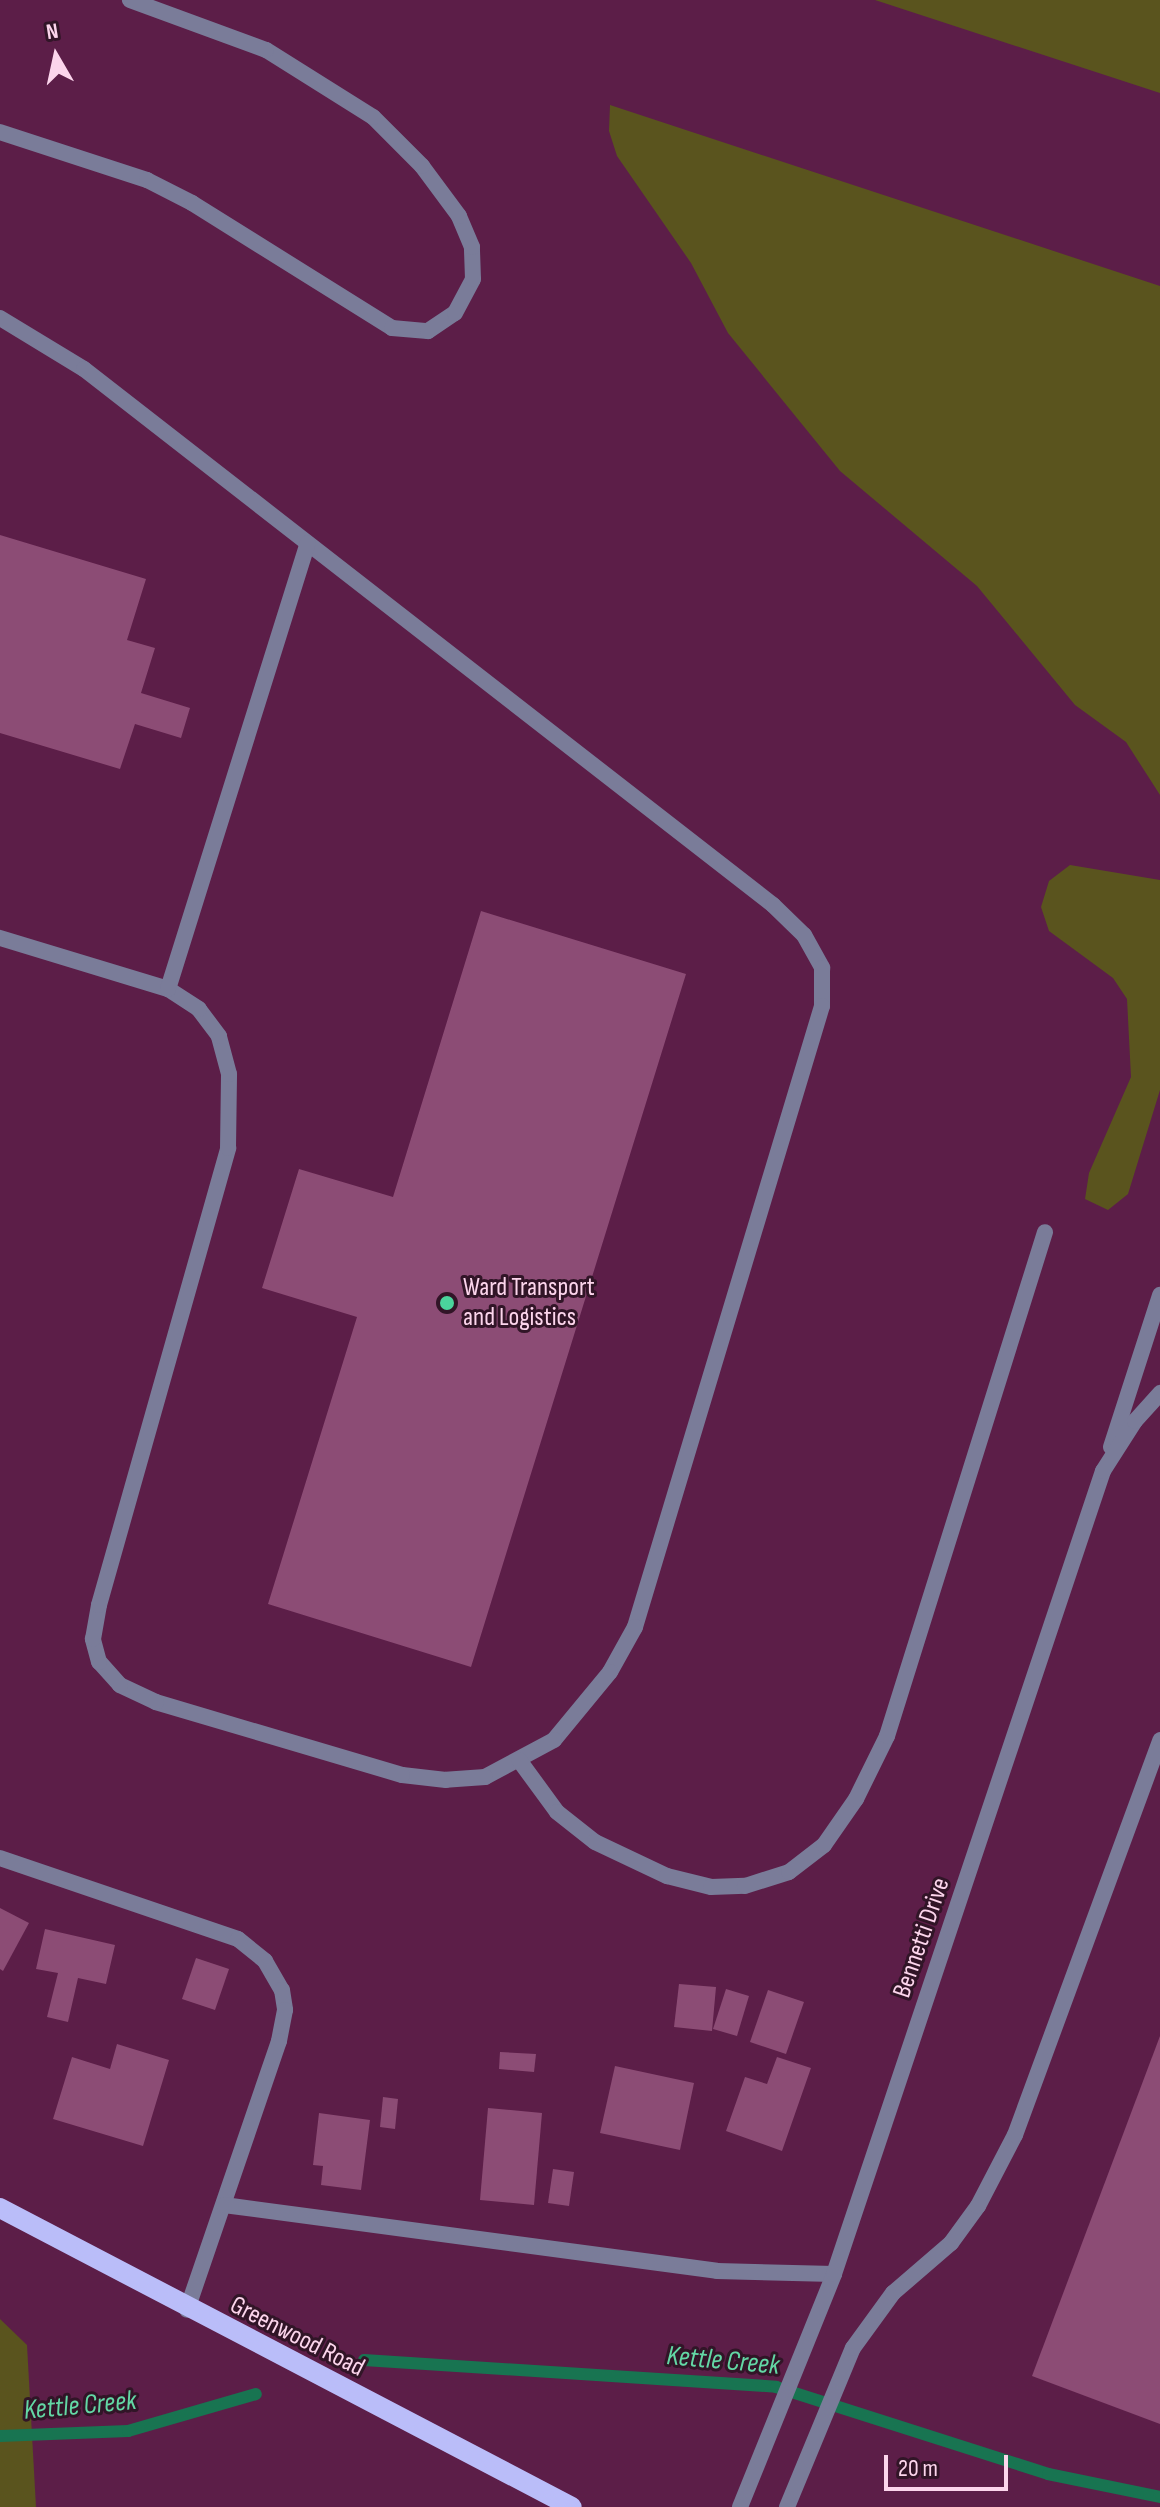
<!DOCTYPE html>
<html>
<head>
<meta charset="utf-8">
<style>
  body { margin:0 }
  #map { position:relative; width:1160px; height:2507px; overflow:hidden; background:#5c1e48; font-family:"Sofia Sans Condensed",sans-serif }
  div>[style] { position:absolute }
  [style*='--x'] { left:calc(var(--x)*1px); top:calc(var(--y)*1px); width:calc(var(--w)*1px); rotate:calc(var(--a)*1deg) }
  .green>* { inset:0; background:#5a541e }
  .stream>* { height:12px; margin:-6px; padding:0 6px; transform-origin:6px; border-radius:6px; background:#187451 }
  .building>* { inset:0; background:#8c4c75 }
  .service>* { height:16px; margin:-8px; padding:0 8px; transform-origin:8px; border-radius:8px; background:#7a7c99 }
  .primary>* { height:20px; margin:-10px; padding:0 10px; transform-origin:10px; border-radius:10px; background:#babdf9 }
  .dots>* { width:22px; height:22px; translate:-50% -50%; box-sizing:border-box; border:4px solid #311527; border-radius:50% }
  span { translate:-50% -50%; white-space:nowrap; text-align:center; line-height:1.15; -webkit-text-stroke:6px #311527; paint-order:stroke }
  .poi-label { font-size:26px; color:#fcd5ec }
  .left { translate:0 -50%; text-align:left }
  .street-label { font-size:26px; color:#fcd5ec }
  .water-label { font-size:28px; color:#63d8a5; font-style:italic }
  .north { position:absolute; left:16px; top:16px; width:80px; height:80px; -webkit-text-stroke:6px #311527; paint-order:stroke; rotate:351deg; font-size:22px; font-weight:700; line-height:32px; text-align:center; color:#fcd5ec }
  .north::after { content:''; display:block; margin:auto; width:28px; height:36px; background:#fcd5ec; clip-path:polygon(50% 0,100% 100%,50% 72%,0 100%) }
  .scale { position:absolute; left:884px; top:2455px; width:124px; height:36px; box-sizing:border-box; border:4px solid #fcd5ec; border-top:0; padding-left:10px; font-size:24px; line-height:28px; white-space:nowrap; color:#fcd5ec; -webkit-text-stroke:6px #311527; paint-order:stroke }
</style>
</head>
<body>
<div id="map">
  <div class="green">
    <div style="clip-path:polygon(875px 0,1160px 0,1160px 93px)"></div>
    <div style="clip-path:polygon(610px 105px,1160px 286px,1160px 795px,1126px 742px,1075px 705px,977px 586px,840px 471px,728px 333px,691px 263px,617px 156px,609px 131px)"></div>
    <div style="clip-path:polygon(1070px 865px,1160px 880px,1160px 1090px,1128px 1194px,1108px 1210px,1085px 1199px,1089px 1173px,1131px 1077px,1127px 999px,1113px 978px,1049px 931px,1041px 907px,1049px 881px)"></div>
    <div style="clip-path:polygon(0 2319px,27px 2345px,36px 2507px,0 2507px)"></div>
  </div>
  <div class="stream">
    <div style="--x:364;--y:2360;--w:413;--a:3.7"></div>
    <div style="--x:776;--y:2387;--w:286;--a:17.7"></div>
    <div style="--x:1048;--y:2474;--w:114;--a:11.6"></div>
    <div style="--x:0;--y:2436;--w:128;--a:-2.2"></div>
    <div style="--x:128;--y:2431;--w:133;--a:-16.1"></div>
  </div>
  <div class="building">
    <div style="clip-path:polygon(0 535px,146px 579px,127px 640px,155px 648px,141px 693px,190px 708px,181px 738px,135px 724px,120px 769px,0 733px)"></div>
    <div style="clip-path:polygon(481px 911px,686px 974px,471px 1667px,268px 1604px,357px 1317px,262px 1288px,299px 1169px,393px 1197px)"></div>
    <div style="clip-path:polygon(0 1908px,29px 1923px,3px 1971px,0 1969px)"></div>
    <div style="clip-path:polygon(45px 1929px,115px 1945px,106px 1984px,78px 1978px,68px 2022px,47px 2017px,58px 1973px,36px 1969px)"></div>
    <div style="clip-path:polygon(196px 1958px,229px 1969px,215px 2010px,182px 1999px)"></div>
    <div style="clip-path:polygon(679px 1984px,716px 1987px,712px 2031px,674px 2027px)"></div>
    <div style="clip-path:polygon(726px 1989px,749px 1996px,737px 2036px,713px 2029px)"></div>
    <div style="clip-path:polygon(768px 1990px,804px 2002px,786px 2054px,750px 2042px)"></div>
    <div style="clip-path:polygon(1160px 2036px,1160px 2424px,1032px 2376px)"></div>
    <div style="clip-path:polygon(117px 2044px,169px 2060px,143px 2146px,53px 2119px,72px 2057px,110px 2069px)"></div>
    <div style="clip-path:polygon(500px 2052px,536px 2054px,534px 2072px,499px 2069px)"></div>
    <div style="clip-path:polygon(777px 2057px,811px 2068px,782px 2151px,726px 2131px,745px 2077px,767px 2084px)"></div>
    <div style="clip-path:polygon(615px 2066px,694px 2083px,680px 2150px,600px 2133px)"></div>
    <div style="clip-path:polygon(383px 2097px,398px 2099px,395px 2129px,380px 2127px)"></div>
    <div style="clip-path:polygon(488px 2108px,542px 2113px,534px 2205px,480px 2200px)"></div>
    <div style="clip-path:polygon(319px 2113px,370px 2120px,361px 2190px,321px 2185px,323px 2166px,313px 2165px)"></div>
    <div style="clip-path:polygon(553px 2169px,574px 2172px,569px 2206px,548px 2203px)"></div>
  </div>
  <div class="service">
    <div style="--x:0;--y:132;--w:155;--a:18.1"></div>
    <div style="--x:147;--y:180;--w:51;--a:27.1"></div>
    <div style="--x:192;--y:203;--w:236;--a:32"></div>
    <div style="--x:392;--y:328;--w:36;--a:5"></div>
    <div style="--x:428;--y:331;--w:32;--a:-34"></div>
    <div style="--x:455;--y:313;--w:38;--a:-62"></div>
    <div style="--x:473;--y:279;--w:32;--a:-92"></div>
    <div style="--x:472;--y:247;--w:34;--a:-113"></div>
    <div style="--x:459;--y:216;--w:62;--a:-126.5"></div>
    <div style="--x:422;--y:166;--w:69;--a:-135"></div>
    <div style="--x:373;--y:117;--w:126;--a:-147.9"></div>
    <div style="--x:266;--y:50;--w:145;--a:-159.8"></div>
    <div style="--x:0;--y:318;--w:98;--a:31.3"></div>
    <div style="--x:84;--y:369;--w:873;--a:37.88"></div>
    <div style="--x:773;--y:905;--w:43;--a:44.1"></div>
    <div style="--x:804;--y:935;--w:38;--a:61"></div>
    <div style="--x:822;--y:968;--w:38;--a:90"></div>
    <div style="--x:822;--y:1006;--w:649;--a:106.76"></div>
    <div style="--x:635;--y:1627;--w:51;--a:119.1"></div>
    <div style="--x:610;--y:1672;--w:88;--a:129.5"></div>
    <div style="--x:554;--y:1740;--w:78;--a:151.8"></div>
    <div style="--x:485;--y:1777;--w:39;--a:176"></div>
    <div style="--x:446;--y:1780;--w:44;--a:-173.5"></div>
    <div style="--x:402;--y:1775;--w:257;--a:-163.5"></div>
    <div style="--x:156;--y:1702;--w:40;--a:-155"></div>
    <div style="--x:120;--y:1685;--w:31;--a:-132"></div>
    <div style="--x:99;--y:1662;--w:24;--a:-105"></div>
    <div style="--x:93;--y:1639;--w:35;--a:-80"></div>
    <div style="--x:99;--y:1605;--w:475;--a:-74.2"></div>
    <div style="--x:228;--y:1148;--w:74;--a:-89.2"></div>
    <div style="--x:229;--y:1074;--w:39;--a:-105"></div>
    <div style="--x:219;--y:1036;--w:34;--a:-127"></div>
    <div style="--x:199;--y:1009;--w:37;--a:-147"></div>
    <div style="--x:168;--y:989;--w:176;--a:-163.1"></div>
    <div style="--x:168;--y:989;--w:467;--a:-72.6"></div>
    <div style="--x:1111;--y:1447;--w:160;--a:-72.1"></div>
    <div style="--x:519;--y:1760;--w:64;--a:53.8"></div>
    <div style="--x:557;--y:1812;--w:48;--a:38.3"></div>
    <div style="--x:595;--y:1842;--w:80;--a:25.3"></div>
    <div style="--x:667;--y:1876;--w:45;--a:14"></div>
    <div style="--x:711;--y:1887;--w:34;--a:-2"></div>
    <div style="--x:745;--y:1886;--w:46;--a:-17.7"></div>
    <div style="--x:789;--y:1872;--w:44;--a:-37.6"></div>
    <div style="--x:824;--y:1845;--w:56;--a:-55.2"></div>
    <div style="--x:856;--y:1799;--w:70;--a:-63.8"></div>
    <div style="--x:887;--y:1736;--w:528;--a:-72.59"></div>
    <div style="--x:0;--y:1858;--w:251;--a:18.8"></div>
    <div style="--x:238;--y:1939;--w:35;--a:39"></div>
    <div style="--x:265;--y:1961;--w:34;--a:60"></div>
    <div style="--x:282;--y:1990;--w:20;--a:81"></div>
    <div style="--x:285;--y:2010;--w:32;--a:101"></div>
    <div style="--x:279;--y:2041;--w:284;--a:108.9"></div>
    <div style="--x:224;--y:2205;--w:497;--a:7.6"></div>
    <div style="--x:717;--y:2271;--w:117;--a:1.5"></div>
    <div style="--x:740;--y:2507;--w:251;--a:-68"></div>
    <div style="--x:834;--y:2274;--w:847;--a:-71.48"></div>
    <div style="--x:1103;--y:1471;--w:59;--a:-57.4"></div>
    <div style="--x:1135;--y:1421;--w:38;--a:-48"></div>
    <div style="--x:787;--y:2507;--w:172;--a:-67.5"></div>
    <div style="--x:853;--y:2348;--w:68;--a:-54"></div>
    <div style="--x:893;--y:2293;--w:77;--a:-40.8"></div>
    <div style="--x:951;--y:2243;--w:46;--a:-53.9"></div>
    <div style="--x:978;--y:2206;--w:80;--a:-62.5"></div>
    <div style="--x:1015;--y:2135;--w:421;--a:-69.8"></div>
  </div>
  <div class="primary">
    <div style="--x:0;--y:2208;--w:645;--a:27.6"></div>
  </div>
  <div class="dots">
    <div style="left:447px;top:1303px;background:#4ad49c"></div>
  </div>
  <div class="poi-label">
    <span class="left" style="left:463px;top:1303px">Ward Transport<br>and Logistics</span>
  </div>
  <div class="street-label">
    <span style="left:922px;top:1938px;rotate:-71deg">Bennetti Drive</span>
    <span style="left:297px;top:2337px;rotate:27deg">Greenwood Road</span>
  </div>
  <div class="water-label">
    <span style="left:723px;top:2361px;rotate:5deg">Kettle Creek</span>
    <span style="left:80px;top:2406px;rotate:-5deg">Kettle Creek</span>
  </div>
  <div class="north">N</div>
  <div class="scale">20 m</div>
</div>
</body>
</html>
